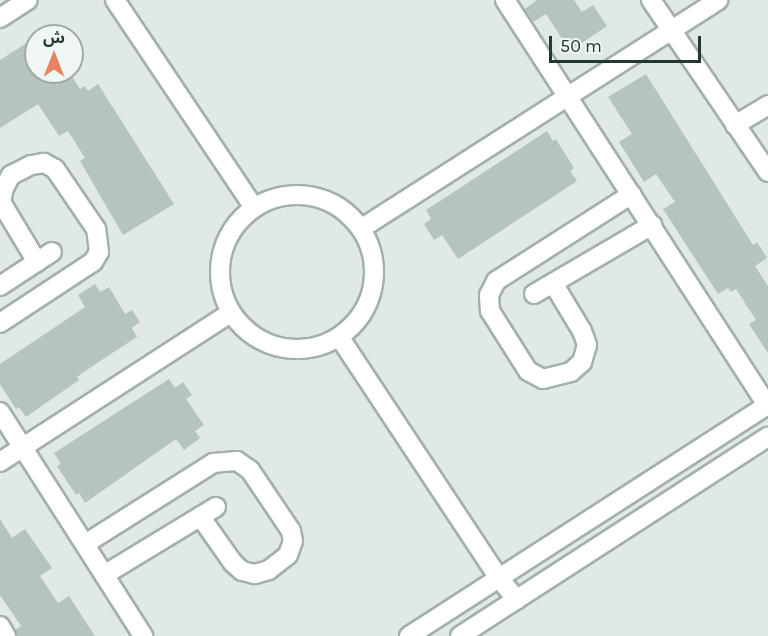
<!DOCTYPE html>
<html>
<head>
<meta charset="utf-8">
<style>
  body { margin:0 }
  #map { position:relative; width:768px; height:636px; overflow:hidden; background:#e0e9e5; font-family:Karla,"Noto Sans Arabic",sans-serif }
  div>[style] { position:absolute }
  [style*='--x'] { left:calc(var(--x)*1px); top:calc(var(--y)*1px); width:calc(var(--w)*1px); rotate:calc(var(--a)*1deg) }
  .building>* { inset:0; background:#b5c4be }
  .roads { filter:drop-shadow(2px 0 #a3b0ac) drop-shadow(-2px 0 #a3b0ac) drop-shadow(0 2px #a3b0ac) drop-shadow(0 -2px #a3b0ac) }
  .minor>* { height:18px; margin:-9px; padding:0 9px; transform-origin:9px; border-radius:9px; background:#fff }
  .minor>.ring { margin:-9px; padding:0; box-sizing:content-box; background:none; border:18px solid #fff; border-radius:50% }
  span { translate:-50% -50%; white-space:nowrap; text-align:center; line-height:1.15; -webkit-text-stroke:6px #f0f6f3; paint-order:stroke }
  .north { position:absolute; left:24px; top:24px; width:60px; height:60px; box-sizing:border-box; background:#f0f6f3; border:2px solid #9eaaa6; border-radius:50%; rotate:0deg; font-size:16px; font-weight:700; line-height:24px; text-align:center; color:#223832 }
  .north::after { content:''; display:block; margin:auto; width:21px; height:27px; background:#e78160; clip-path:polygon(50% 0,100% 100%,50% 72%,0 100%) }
  .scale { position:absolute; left:549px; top:36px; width:152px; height:27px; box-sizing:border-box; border:3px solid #223832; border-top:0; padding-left:8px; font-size:18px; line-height:21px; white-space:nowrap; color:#223832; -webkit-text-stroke:4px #f0f6f3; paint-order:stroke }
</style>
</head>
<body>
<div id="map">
  <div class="building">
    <div style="clip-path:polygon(537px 0,574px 0,582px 12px,593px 5px,607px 26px,570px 51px,546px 14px,533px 22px,525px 9px)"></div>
    <div style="clip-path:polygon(36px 37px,36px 72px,69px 72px,80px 89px,85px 86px,88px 91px,98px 84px,174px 204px,123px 235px,80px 161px,85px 158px,68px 131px,59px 136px,38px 104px,0 128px,0 60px)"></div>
    <div style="clip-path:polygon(646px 74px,753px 245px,757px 242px,767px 258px,755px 266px,768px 286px,768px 353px,749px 324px,756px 320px,736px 289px,731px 292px,728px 288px,718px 294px,663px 209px,675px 202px,656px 174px,644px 182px,619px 142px,632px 134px,608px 97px)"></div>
    <div style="clip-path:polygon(547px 131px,553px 141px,556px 139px,574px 168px,570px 171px,577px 181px,458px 259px,442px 235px,434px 240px,424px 224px,431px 219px,426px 210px)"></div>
    <div style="clip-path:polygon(95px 284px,100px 292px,109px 287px,125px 314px,132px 310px,140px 322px,132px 328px,137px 337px,100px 361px,77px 377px,79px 380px,26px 417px,19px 407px,16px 409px,0 384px,0 364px,85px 307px,78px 295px)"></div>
    <div style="clip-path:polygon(169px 379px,175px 388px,183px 382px,192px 395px,186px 399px,204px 425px,195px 431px,200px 438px,184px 450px,176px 439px,85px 503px,79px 493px,76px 495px,57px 466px,61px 464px,54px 453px)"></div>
    <div style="clip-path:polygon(0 519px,12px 538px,25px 529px,52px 568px,40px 576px,58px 603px,69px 596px,95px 636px,17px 636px,15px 630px,21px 626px,0 595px)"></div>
  </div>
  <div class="roads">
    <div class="minor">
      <div style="--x:115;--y:0;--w:250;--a:56.2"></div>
      <div style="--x:505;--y:0;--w:484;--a:57.1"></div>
      <div style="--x:651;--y:0;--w:208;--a:55.8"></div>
      <div style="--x:0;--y:18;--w:33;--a:-33"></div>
      <div style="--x:735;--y:125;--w:39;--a:-31"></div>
      <div class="ring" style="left:220px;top:195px;width:136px;height:136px"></div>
      <div style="--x:362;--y:228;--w:423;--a:-32.6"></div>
      <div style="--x:553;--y:283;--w:56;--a:58.9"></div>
      <div style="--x:582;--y:331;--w:15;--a:70"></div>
      <div style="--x:587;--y:345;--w:18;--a:106"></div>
      <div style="--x:582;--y:362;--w:15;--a:138"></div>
      <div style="--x:571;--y:372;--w:29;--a:166"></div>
      <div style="--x:543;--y:379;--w:17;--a:-152"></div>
      <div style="--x:528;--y:371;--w:71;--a:-122.3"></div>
      <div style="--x:490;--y:311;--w:16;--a:-94"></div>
      <div style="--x:489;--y:295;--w:16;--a:-63"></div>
      <div style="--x:496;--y:281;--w:161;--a:-32.6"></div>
      <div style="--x:0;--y:286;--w:62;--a:-33.2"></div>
      <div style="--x:534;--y:294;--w:137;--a:-30.3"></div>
      <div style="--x:0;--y:323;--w:111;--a:-33.3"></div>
      <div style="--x:93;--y:262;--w:12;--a:-59"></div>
      <div style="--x:99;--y:252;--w:23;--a:-97"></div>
      <div style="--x:96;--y:229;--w:73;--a:-124.3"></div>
      <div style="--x:55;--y:169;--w:13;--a:-151"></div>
      <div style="--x:44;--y:163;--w:13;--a:171"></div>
      <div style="--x:31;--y:165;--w:22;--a:153"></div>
      <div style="--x:11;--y:175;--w:15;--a:118"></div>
      <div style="--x:4;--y:188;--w:14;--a:102"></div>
      <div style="--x:1;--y:202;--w:70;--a:59"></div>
      <div style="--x:340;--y:338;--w:288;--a:56.5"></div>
      <div style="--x:499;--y:578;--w:28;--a:51"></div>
      <div style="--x:0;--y:412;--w:266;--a:57.4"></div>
      <div style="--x:0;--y:462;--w:274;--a:-32.9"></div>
      <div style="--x:85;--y:544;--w:151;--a:-32.3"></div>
      <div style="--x:213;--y:463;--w:24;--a:-5"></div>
      <div style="--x:237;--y:461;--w:16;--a:35"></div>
      <div style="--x:250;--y:470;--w:73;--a:56.1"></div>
      <div style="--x:291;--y:531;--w:10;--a:79"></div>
      <div style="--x:293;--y:541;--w:15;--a:110"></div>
      <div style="--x:288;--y:555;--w:24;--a:142"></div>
      <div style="--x:269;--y:570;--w:15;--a:164"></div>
      <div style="--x:255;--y:574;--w:13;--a:-167"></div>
      <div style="--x:242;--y:571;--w:12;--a:-138"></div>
      <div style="--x:233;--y:563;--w:57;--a:-125.1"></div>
      <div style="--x:104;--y:575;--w:131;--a:-31.3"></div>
      <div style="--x:0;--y:626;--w:12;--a:59"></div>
      <div style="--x:409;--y:636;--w:427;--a:-32.8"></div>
      <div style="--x:460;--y:636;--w:367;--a:-32.9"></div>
    </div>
  </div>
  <div class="north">ش</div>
  <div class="scale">50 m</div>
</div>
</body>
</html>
